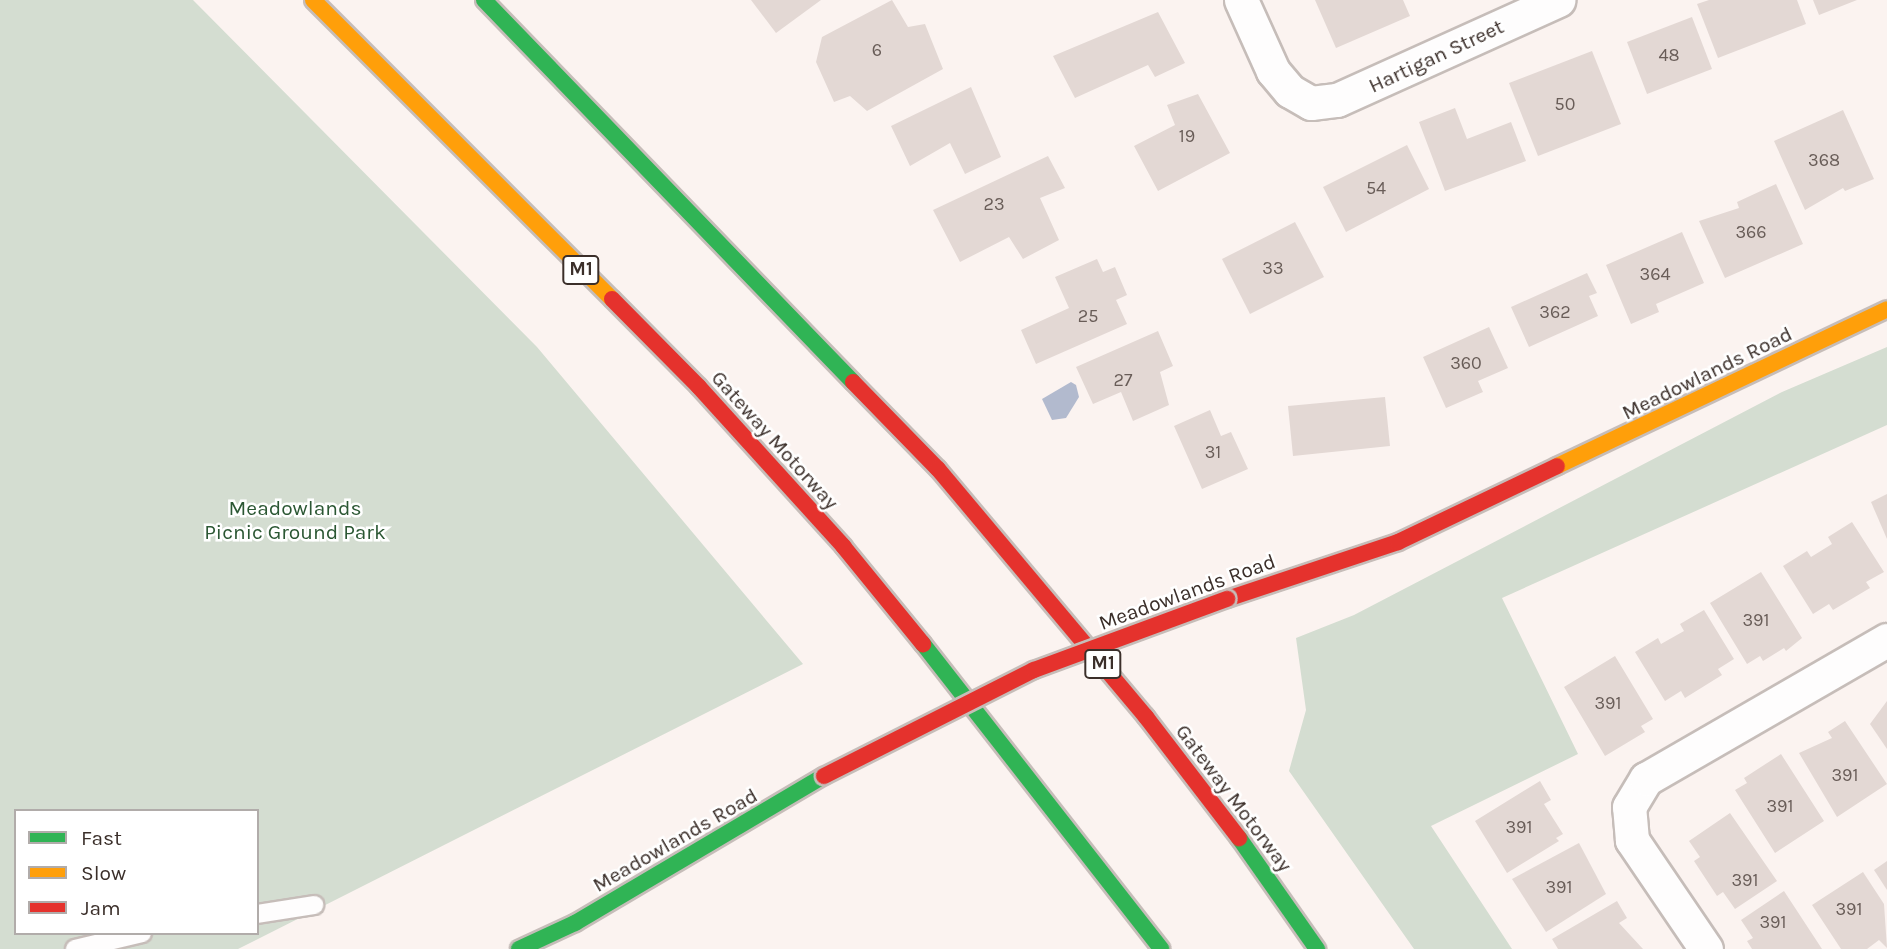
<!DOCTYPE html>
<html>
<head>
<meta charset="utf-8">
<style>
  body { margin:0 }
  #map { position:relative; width:1887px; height:949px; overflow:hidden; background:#fbf3f0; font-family:Karla,sans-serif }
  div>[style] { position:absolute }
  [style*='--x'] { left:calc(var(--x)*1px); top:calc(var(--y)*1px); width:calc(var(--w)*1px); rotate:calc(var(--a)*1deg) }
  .green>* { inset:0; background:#d4ddd1 }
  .water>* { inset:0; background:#b2bace }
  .building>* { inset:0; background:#e3d8d4 }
  .roads { filter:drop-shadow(2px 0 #c6bdb9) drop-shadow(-2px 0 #c6bdb9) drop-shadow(0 2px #c6bdb9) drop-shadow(0 -2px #c6bdb9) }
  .lane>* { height:18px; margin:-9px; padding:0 9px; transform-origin:9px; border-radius:9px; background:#fefdfd }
  .street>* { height:33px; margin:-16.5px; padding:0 16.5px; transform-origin:16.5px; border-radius:16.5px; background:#fefdfd }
  .fast>* { height:16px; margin:-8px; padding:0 8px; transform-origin:8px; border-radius:8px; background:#30b455 }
  .slow>* { height:16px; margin:-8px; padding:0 8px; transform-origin:8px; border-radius:8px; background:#ff9f0a }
  .jam>* { height:16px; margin:-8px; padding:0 8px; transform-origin:8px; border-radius:8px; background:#e5322d }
  .bridges { filter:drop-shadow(2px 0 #c6bdb9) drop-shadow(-2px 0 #c6bdb9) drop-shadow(0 2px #c6bdb9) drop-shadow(0 -2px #c6bdb9) }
  .jam-bridge>* { height:16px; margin:-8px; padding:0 8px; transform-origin:8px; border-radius:8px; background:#e5322d }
  span { translate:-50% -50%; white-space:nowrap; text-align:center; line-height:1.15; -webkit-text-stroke:5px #fff; paint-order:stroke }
  .number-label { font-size:18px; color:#695d58 }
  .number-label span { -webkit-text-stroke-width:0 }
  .shield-label span { padding:2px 5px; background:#fff; border:2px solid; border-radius:5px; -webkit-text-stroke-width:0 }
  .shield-label { font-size:19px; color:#3b2f2a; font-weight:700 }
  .street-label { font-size:21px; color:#3b2f2a }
  .park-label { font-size:21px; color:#2b5733 }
  .legend { position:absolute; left:14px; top:809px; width:245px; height:126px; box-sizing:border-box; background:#fff; border:2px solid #b1acaa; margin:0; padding:9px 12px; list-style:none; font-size:21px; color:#3b2f2a }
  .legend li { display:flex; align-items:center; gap:14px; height:35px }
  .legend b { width:35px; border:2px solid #b1acaa }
</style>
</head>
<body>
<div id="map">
  <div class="green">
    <div style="clip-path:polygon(evenodd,0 0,193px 0,537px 347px,803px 664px,238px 949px,0 949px,0 0,16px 811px,257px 811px,257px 933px,16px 933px,16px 811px)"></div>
    <div style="clip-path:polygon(1887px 347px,1887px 425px,1502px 598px,1578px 754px,1431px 826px,1512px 949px,1414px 949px,1289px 771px,1306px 710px,1296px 638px,1354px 615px,1782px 392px)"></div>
  </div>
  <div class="water">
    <div style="clip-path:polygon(1071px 382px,1076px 385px,1079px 397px,1066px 418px,1052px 420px,1042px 399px)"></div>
  </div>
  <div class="building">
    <div style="clip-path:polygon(751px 0,821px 0,776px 33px)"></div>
    <div style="clip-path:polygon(892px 0,908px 27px,925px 24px,943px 69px,867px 111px,850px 96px,834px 102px,816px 62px,822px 37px)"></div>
    <div style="clip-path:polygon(1315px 0,1403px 0,1410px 16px,1336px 48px)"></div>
    <div style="clip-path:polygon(1709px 0,1797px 0,1806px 24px,1718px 58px,1697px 4px)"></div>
    <div style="clip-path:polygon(1813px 0,1857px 0,1819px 15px)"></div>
    <div style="clip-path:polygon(1158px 12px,1185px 63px,1155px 77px,1148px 65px,1075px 98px,1053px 56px)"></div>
    <div style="clip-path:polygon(1692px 17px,1712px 69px,1647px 94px,1627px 42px)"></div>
    <div style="clip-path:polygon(1592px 51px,1621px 124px,1538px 156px,1509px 83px)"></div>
    <div style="clip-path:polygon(971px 87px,1001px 157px,965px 174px,950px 143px,910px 166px,891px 126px)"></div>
    <div style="clip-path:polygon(1198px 94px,1230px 153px,1158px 191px,1134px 146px,1175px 125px,1167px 105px)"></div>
    <div style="clip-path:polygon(1455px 108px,1467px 139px,1511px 122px,1526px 161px,1445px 191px,1419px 122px)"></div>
    <div style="clip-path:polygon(1843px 110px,1874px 179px,1845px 191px,1843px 188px,1805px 210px,1774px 141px)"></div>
    <div style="clip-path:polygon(1407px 145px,1429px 189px,1346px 232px,1323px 187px)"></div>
    <div style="clip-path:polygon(1048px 156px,1065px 188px,1040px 198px,1059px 240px,1023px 259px,1009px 237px,960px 262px,933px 210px)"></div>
    <div style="clip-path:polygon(1776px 184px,1803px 244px,1725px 278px,1699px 221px,1739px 208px,1737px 202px)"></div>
    <div style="clip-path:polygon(1295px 222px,1324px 277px,1250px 314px,1222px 259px)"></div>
    <div style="clip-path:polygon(1682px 232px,1704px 283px,1656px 304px,1659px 312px,1631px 324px,1606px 265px)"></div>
    <div style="clip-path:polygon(1097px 259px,1103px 272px,1115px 267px,1127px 295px,1116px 300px,1127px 324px,1036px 364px,1021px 330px,1069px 308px,1055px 277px)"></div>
    <div style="clip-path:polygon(1587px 273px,1597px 293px,1589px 296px,1598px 316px,1529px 347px,1511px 307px)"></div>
    <div style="clip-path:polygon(1489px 327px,1508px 368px,1478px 381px,1483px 392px,1446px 408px,1423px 357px)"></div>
    <div style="clip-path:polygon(1158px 331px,1173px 366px,1160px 372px,1169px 405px,1133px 421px,1121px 392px,1093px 404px,1076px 367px)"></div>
    <div style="clip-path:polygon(1385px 397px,1390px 446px,1293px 456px,1288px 406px)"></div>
    <div style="clip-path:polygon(1210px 410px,1221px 436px,1231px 432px,1248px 469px,1202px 489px,1174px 426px)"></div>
    <div style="clip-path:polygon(1887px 494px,1887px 539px,1871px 502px)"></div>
    <div style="clip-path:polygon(1852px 522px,1884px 572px,1866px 582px,1870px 588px,1833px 610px,1829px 604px,1813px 614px,1783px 566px,1807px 551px,1811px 557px,1832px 544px,1828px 537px)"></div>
    <div style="clip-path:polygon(1761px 572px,1802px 638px,1786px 651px,1784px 648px,1763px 661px,1760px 656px,1747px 664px,1710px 603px)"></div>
    <div style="clip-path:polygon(1704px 610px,1734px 659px,1718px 669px,1722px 675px,1685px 698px,1681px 691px,1665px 701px,1635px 652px,1658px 638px,1661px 644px,1684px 631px,1680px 624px)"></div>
    <div style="clip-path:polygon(1615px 656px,1653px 719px,1641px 726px,1645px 732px,1605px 756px,1564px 687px)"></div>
    <div style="clip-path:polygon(1887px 701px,1887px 749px,1870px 724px)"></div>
    <div style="clip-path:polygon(1845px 721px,1887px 784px,1837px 817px,1799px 753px,1832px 738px,1828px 732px)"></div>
    <div style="clip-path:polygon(1781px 754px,1824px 821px,1775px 853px,1735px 790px,1747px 783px,1744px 778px)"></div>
    <div style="clip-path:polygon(1540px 781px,1551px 800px,1544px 804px,1563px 834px,1556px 838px,1559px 841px,1507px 873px,1475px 821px)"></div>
    <div style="clip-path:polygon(1730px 813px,1777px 881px,1735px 909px,1723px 892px,1717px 896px,1694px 861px,1700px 857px,1689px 841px)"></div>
    <div style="clip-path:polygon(1579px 843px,1606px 894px,1546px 932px,1512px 879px)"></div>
    <div style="clip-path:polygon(1887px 861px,1887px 890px,1874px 870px)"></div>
    <div style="clip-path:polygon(1863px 872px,1884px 904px,1887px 948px,1879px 940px,1867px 949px,1841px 949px,1812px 905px)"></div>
    <div style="clip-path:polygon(1784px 891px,1822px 949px,1752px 949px,1747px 941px,1753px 938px,1741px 920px)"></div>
    <div style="clip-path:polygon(1617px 901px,1627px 918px,1619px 923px,1643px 949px,1558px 949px,1552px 939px)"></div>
  </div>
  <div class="roads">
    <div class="lane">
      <div style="--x:257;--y:914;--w:58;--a:-9"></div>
      <div style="--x:75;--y:949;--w:69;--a:-13.4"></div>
    </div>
    <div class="street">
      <div style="--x:1241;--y:0;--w:78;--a:65.7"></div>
      <div style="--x:1273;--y:71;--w:26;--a:50"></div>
      <div style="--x:1290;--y:91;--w:24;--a:30"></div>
      <div style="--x:1311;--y:103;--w:26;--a:-7"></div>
      <div style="--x:1337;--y:100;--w:243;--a:-24.3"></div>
      <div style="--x:1706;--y:949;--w:132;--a:-124.2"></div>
      <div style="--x:1632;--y:840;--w:33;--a:-95"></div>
      <div style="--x:1629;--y:807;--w:33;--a:-59"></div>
      <div style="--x:1646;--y:779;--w:278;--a:-30"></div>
    </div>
    <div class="fast">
      <div style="--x:484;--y:0;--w:531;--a:45.99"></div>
      <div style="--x:923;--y:644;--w:387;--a:52"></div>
      <div style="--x:1239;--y:838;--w:136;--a:54.9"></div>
      <div style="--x:519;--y:949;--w:62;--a:-24.9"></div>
      <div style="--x:575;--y:923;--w:289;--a:-30.6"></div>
    </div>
    <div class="slow">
      <div style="--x:313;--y:0;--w:423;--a:45"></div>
      <div style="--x:1557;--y:466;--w:365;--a:-25.4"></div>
    </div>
    <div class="jam">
      <div style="--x:612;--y:299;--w:124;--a:45.3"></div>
      <div style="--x:699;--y:387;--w:215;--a:47.8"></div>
      <div style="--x:843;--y:546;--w:127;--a:50.8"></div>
      <div style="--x:853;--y:382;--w:122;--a:45.7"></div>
      <div style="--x:938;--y:469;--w:324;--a:50"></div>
      <div style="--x:1146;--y:717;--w:153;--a:52.5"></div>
      <div style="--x:1227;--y:599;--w:180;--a:-18.4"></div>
      <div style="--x:1398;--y:542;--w:176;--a:-25.5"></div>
    </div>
  </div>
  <div class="bridges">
    <div class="jam-bridge">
      <div style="--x:824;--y:776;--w:235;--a:-26.8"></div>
      <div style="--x:1034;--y:670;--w:206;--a:-20.2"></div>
    </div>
  </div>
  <div class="number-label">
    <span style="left:877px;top:50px">6</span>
    <span style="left:1669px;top:55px">48</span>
    <span style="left:1565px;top:104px">50</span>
    <span style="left:1187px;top:136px">19</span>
    <span style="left:1824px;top:160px">368</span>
    <span style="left:1376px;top:188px">54</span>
    <span style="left:994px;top:204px">23</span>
    <span style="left:1751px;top:232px">366</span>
    <span style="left:1273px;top:268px">33</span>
    <span style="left:1655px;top:274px">364</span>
    <span style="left:1555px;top:312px">362</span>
    <span style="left:1088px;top:316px">25</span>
    <span style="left:1466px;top:363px">360</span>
    <span style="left:1123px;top:380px">27</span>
    <span style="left:1213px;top:452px">31</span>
    <span style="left:1756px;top:620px">391</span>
    <span style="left:1608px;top:703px">391</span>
    <span style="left:1845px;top:775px">391</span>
    <span style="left:1780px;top:806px">391</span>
    <span style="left:1519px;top:827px">391</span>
    <span style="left:1745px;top:880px">391</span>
    <span style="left:1559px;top:887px">391</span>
    <span style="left:1849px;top:909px">391</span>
    <span style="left:1773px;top:922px">391</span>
  </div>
  <div class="shield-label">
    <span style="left:581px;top:270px">M1</span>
    <span style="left:1103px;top:664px">M1</span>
  </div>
  <div class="street-label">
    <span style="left:1436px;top:56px;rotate:-25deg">Hartigan Street</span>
    <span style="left:1707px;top:373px;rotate:-26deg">Meadowlands Road</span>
    <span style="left:775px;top:440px;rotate:48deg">Gateway Motorway</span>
    <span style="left:1187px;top:592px;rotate:-20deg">Meadowlands Road</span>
    <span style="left:1234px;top:798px;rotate:53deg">Gateway Motorway</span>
    <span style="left:675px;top:840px;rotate:-30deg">Meadowlands Road</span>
  </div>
  <div class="park-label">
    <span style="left:295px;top:520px">Meadowlands<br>Picnic Ground Park</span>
  </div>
  <ul class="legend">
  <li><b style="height:9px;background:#30b455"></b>Fast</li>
  <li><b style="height:9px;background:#ff9f0a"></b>Slow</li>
  <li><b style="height:9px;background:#e5322d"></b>Jam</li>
  </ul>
</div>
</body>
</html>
